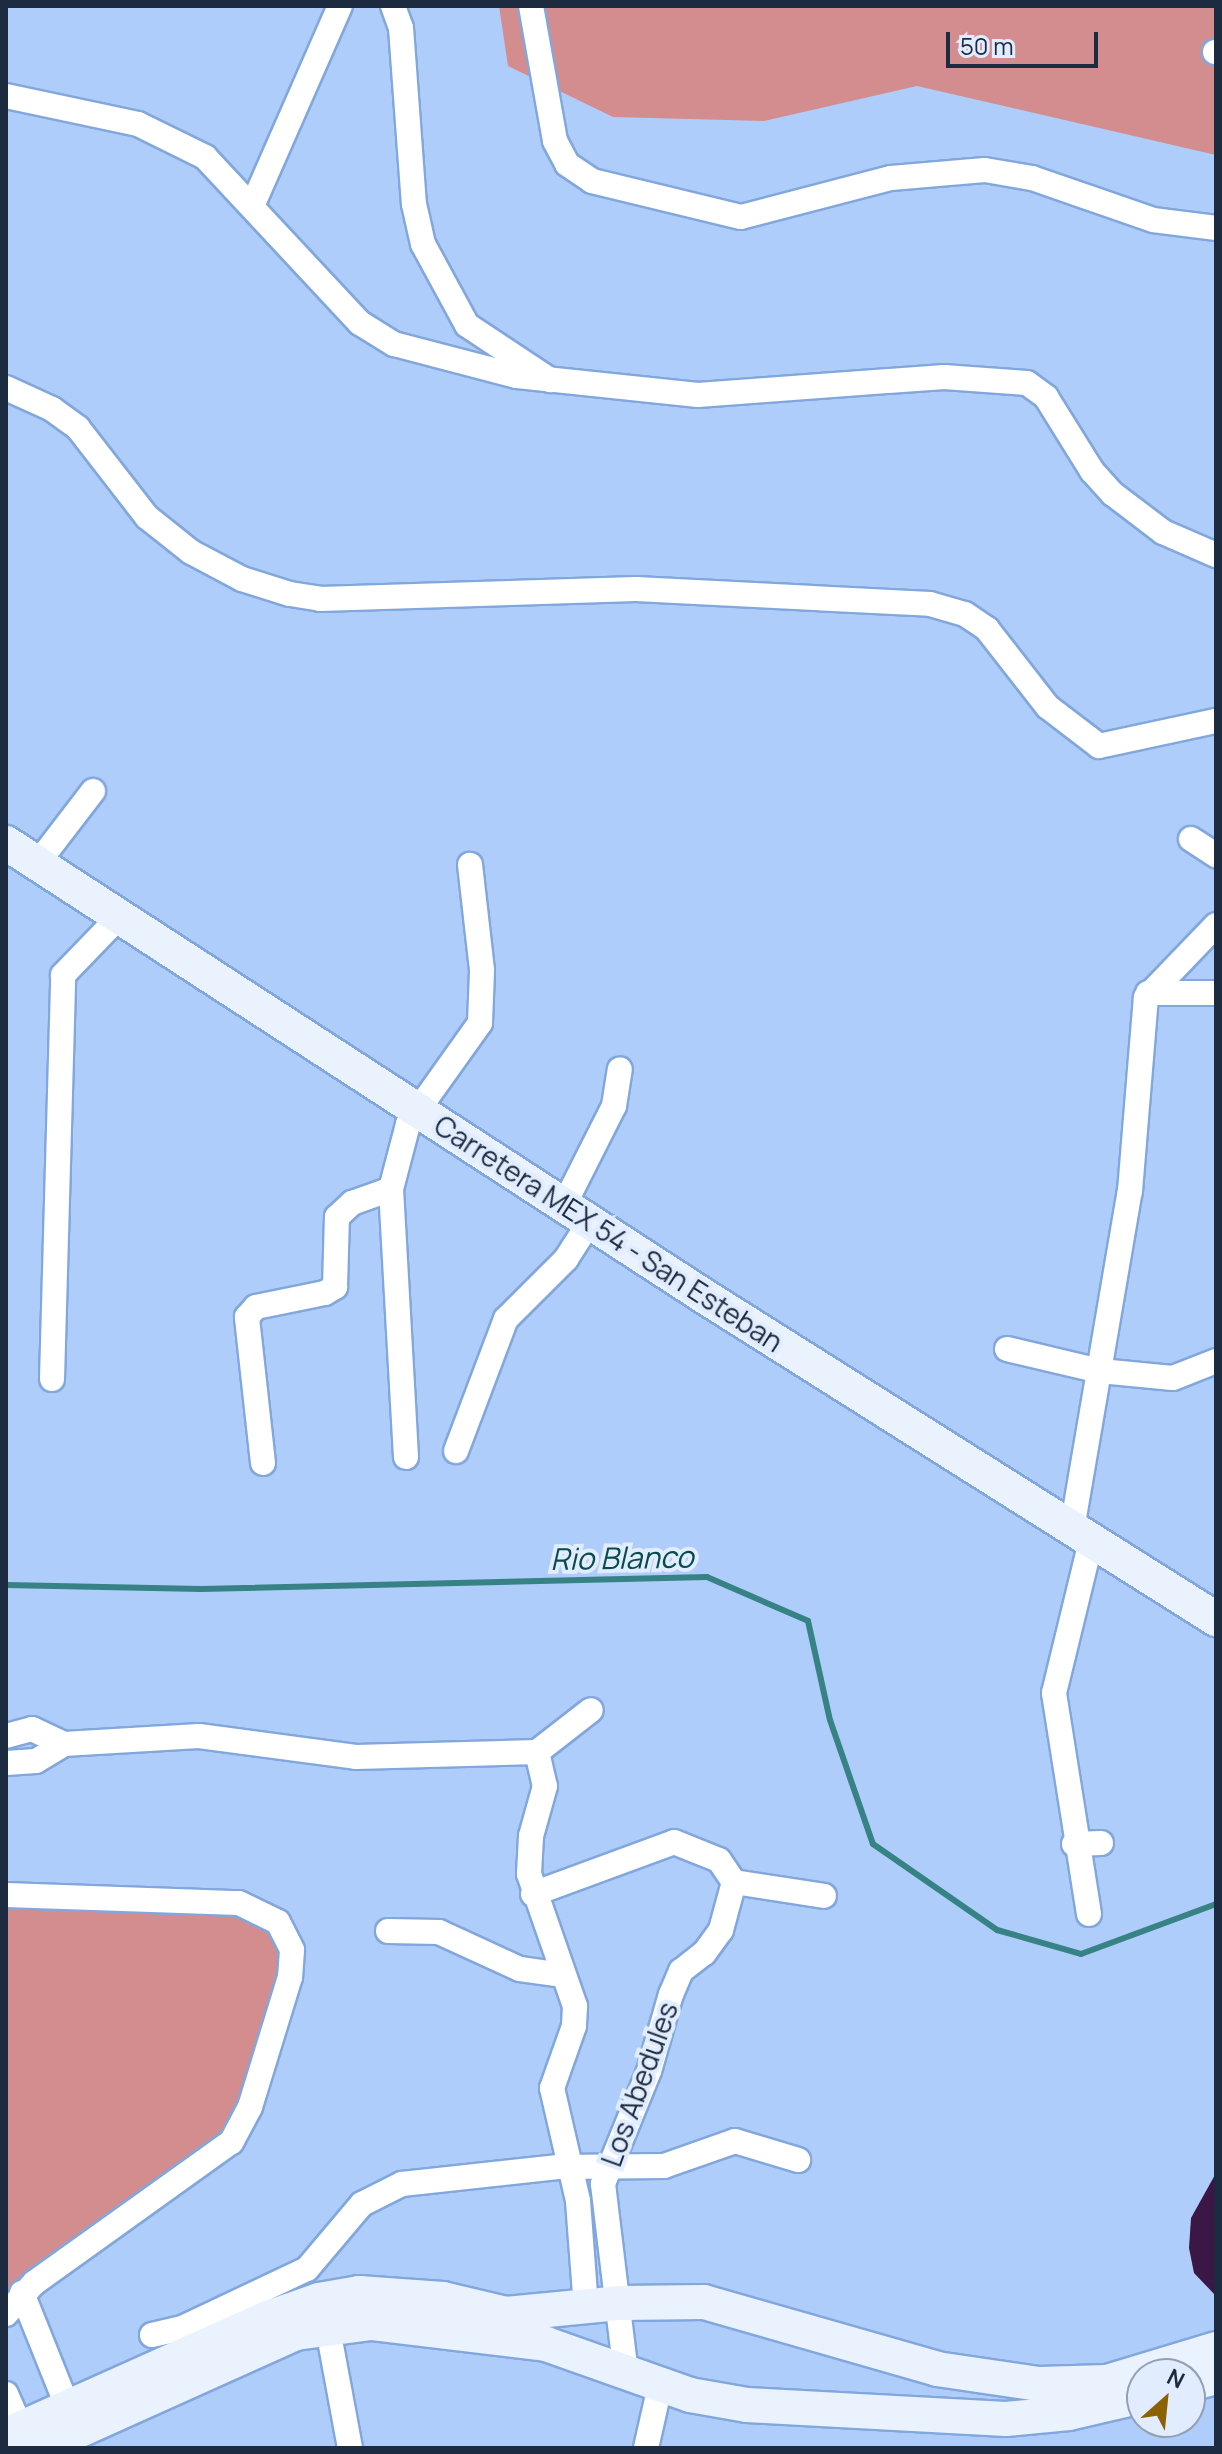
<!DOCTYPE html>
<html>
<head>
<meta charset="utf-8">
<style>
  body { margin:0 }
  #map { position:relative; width:1222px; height:2454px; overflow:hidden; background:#afcdfa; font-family:Manrope,sans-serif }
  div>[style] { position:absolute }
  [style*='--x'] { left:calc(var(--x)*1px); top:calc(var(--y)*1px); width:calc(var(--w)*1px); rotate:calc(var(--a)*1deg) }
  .green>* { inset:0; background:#d38d8f }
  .stream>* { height:6px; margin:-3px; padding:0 3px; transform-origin:3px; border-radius:3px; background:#368284 }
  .building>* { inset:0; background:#3a1744 }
  .roads { filter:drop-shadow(2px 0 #82a7dc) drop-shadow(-2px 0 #82a7dc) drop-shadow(0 2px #82a7dc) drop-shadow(0 -2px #82a7dc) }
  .street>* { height:24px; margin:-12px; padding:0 12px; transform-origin:12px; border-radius:12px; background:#fff }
  .secondary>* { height:34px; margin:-17px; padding:0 17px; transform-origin:17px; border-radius:17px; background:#eaf2fe }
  span { translate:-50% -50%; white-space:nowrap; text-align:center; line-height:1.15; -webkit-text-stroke:8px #e1edfe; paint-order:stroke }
  .street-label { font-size:28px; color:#1d2b41 }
  .water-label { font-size:30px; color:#074b4d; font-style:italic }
  .frame { position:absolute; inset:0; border:8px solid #1d2b41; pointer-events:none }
  .north { position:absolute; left:1126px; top:2358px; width:80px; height:80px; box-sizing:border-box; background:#e1edfe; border:2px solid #939fb2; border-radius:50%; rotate:27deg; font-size:22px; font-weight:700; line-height:32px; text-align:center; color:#1d2b41 }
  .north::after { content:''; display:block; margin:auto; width:28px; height:36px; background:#8d6207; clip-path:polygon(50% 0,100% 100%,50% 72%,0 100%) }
  .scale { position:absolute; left:946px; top:32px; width:152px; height:36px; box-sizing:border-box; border:4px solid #1d2b41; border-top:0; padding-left:10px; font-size:24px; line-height:28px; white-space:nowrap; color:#1d2b41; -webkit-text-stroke:6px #e1edfe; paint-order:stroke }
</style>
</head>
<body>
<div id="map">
  <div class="green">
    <div style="clip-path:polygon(499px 6px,1216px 6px,1216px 155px,917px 86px,764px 121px,613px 117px,508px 66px)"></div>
    <div style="clip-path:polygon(6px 1903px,253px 1910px,283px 1942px,295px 1970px,242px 2140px,6px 2308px)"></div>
  </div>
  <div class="stream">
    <div style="--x:6;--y:1585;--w:195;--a:1.2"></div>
    <div style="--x:201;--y:1589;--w:506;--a:-1.36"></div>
    <div style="--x:707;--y:1577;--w:110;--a:23.5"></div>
    <div style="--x:808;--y:1621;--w:101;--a:77.5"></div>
    <div style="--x:830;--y:1720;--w:131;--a:70.9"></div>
    <div style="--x:873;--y:1844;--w:151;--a:34.7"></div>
    <div style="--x:997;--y:1930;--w:87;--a:15.9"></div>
    <div style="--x:1081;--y:1954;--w:144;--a:-20.3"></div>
  </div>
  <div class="building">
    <div style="clip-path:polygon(1216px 2173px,1216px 2296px,1194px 2273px,1189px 2248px,1191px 2218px)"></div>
  </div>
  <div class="roads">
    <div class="street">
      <div style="--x:393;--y:6;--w:23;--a:70"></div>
      <div style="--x:401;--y:28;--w:176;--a:85.8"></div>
      <div style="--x:414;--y:204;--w:41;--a:77.3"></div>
      <div style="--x:423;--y:244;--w:92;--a:61.5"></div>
      <div style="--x:467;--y:325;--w:100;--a:33.5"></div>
      <div style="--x:531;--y:6;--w:137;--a:79.9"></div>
      <div style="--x:555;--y:141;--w:26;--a:62"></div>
      <div style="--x:567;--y:164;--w:30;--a:34"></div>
      <div style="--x:592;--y:181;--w:153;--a:13.6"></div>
      <div style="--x:741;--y:217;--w:155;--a:-14.6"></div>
      <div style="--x:891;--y:178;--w:94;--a:-4.9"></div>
      <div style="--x:985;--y:170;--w:48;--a:9.7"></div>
      <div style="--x:1032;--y:178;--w:128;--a:19.1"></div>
      <div style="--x:1153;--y:220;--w:64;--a:7.2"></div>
      <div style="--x:1215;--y:52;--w:1;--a:0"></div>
      <div style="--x:6;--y:96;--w:135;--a:12"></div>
      <div style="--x:138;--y:124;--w:75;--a:26.2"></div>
      <div style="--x:205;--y:157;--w:227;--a:47"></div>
      <div style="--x:360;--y:323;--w:40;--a:32"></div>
      <div style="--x:394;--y:344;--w:127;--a:14.6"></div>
      <div style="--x:517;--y:376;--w:182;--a:6"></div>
      <div style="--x:698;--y:395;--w:247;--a:-4.2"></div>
      <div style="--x:944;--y:377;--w:83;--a:4.1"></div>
      <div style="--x:1027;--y:383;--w:24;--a:36"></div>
      <div style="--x:1046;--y:397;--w:87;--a:58.1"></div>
      <div style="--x:1092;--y:471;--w:31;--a:48"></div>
      <div style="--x:1113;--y:494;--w:63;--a:37.2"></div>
      <div style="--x:1163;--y:532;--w:58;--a:23.5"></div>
      <div style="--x:253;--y:204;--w:216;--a:-66.3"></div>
      <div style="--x:6;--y:388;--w:51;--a:24.5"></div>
      <div style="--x:52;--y:409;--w:32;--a:36"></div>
      <div style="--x:78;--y:428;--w:113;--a:52.2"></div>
      <div style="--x:147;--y:517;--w:56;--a:38.5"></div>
      <div style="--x:191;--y:552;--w:58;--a:27.9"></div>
      <div style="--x:242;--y:579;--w:50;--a:17.4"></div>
      <div style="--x:290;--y:594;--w:30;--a:9"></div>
      <div style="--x:320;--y:599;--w:316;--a:-1.8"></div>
      <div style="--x:636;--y:589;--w:294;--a:2.9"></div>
      <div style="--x:930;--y:604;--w:36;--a:16"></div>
      <div style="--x:965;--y:614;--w:27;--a:34"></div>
      <div style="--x:987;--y:629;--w:99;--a:52"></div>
      <div style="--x:1048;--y:707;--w:64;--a:37.4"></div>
      <div style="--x:1099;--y:746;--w:120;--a:-12.1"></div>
      <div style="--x:1191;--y:839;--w:30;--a:33"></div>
      <div style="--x:37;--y:864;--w:92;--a:-52.5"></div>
      <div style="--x:1148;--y:993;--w:68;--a:0"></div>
      <div style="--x:565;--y:1203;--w:109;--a:-63.2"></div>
      <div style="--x:614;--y:1106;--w:37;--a:-81"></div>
      <div style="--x:1007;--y:1349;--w:96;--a:13.3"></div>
      <div style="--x:1100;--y:1371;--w:73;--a:5.5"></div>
      <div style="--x:1173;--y:1378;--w:46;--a:-21.6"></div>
      <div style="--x:52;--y:1379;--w:404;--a:-88.4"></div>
      <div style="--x:63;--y:975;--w:78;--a:-46"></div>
      <div style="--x:456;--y:1451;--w:141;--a:-69.3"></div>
      <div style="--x:506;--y:1319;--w:85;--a:-45"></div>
      <div style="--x:566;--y:1259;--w:46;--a:-57.3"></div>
      <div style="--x:406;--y:1457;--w:268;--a:-93.2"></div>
      <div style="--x:391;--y:1189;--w:67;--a:-75.3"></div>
      <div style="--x:408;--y:1124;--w:124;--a:-54.5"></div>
      <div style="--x:480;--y:1023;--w:53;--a:-87.8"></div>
      <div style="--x:482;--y:970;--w:106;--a:-96.5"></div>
      <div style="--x:263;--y:1463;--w:147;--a:-96.3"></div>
      <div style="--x:247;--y:1317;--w:13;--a:-48"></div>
      <div style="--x:256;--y:1307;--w:70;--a:-11.5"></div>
      <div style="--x:325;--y:1293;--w:12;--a:-31"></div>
      <div style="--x:335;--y:1287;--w:70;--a:-88.4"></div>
      <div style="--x:337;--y:1217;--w:21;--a:-43"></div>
      <div style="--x:352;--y:1203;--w:41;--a:-19.7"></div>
      <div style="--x:1072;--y:1529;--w:343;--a:-80.3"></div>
      <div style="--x:1130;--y:1191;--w:194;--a:-85.3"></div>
      <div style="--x:1146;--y:998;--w:101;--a:-46.2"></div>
      <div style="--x:6;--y:1736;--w:27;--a:-15"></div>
      <div style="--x:32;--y:1729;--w:35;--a:25"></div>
      <div style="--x:64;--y:1744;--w:135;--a:-3.4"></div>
      <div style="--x:199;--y:1736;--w:158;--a:7.6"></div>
      <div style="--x:356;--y:1757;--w:181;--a:-1.6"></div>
      <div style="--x:537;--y:1752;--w:68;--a:-37.9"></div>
      <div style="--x:537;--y:1752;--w:35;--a:77"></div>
      <div style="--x:545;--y:1786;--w:52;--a:105.6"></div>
      <div style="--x:531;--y:1836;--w:38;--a:93"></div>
      <div style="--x:529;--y:1874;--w:140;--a:70.8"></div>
      <div style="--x:575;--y:2006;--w:20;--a:93"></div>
      <div style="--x:574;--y:2026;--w:66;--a:109.5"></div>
      <div style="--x:552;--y:2088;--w:116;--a:77"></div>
      <div style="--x:578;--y:2201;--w:106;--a:85.7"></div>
      <div style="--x:6;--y:1763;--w:30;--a:-4"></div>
      <div style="--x:36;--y:1761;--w:33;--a:-31"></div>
      <div style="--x:1074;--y:1844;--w:27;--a:-2"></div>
      <div style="--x:734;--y:1882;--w:91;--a:8.8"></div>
      <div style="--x:533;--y:1894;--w:150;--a:-20.2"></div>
      <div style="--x:674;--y:1842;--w:48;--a:21.8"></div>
      <div style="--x:719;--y:1860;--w:27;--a:56"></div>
      <div style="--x:734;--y:1882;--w:50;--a:105.2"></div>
      <div style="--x:721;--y:1930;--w:29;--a:126"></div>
      <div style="--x:704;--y:1953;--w:29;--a:142"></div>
      <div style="--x:681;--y:1971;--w:25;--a:113"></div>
      <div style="--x:671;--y:1994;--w:80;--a:105.9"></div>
      <div style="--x:649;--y:2071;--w:122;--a:112.2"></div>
      <div style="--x:603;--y:2184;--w:191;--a:83.1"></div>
      <div style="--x:6;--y:1895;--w:233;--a:2"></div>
      <div style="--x:239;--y:1903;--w:43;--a:26"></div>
      <div style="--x:278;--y:1922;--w:31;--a:63"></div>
      <div style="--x:292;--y:1950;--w:27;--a:94"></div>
      <div style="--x:290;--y:1977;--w:136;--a:107.1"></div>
      <div style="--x:250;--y:2107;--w:40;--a:118"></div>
      <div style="--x:231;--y:2142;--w:242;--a:144.4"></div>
      <div style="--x:34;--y:2283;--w:42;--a:132.1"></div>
      <div style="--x:1089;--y:1914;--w:224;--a:-99"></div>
      <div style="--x:1054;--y:1693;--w:156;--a:-76.3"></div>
      <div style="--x:388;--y:1931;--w:51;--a:1.1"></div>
      <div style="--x:439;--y:1932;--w:89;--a:24.6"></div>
      <div style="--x:520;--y:1969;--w:42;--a:8.1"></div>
      <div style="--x:22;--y:2293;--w:140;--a:68.2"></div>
      <div style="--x:325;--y:2313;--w:137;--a:79.5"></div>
      <div style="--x:152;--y:2335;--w:31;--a:-13"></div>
      <div style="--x:182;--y:2328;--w:138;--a:-25.3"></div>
      <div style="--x:307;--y:2269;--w:85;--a:-49.8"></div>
      <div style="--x:362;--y:2204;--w:45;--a:-26.6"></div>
      <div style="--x:402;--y:2184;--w:157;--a:-6.2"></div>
      <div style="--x:558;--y:2167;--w:106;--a:-0.5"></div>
      <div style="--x:664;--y:2166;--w:75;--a:-19.4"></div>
      <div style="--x:735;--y:2141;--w:66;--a:16.8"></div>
      <div style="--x:6;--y:2394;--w:52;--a:66.4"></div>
      <div style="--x:646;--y:2448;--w:64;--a:-77.3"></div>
    </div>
    <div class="secondary">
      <div style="--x:6;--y:843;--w:836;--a:32.99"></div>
      <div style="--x:707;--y:1298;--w:602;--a:32.24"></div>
      <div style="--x:1190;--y:2384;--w:27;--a:-15"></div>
      <div style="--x:6;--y:2435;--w:287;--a:-24.1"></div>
      <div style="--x:268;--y:2318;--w:54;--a:-19.4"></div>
      <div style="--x:319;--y:2300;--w:41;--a:-9.9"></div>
      <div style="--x:359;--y:2293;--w:84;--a:4.1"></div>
      <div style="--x:443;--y:2299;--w:65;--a:13.4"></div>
      <div style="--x:506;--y:2314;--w:116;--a:-5.5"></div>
      <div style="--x:621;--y:2303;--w:83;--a:-0.7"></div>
      <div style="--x:704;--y:2302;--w:242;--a:16"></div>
      <div style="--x:937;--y:2369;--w:103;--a:8.4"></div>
      <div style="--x:1039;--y:2384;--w:68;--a:-1.7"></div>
      <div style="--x:1107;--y:2382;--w:114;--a:-16.8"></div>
      <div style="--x:40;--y:2448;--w:281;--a:-24.2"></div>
      <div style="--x:296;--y:2333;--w:76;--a:-7.6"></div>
      <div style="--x:371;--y:2323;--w:176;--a:6.8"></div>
      <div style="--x:546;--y:2344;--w:153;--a:19.5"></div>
      <div style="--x:690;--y:2395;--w:58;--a:10"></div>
      <div style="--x:747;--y:2405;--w:259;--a:3.1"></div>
      <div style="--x:1006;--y:2419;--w:63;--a:-5.4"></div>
      <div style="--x:1069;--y:2413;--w:75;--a:-13.1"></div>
    </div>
  </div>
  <div class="street-label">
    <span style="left:609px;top:1233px;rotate:33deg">Carretera MEX 54 - San Esteban</span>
    <span style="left:639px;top:2084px;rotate:-70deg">Los Abedules</span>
  </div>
  <div class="water-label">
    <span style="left:622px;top:1558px;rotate:-1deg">Rio Blanco</span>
  </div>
  <div class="frame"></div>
  <div class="north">N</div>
  <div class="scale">50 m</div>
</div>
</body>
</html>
